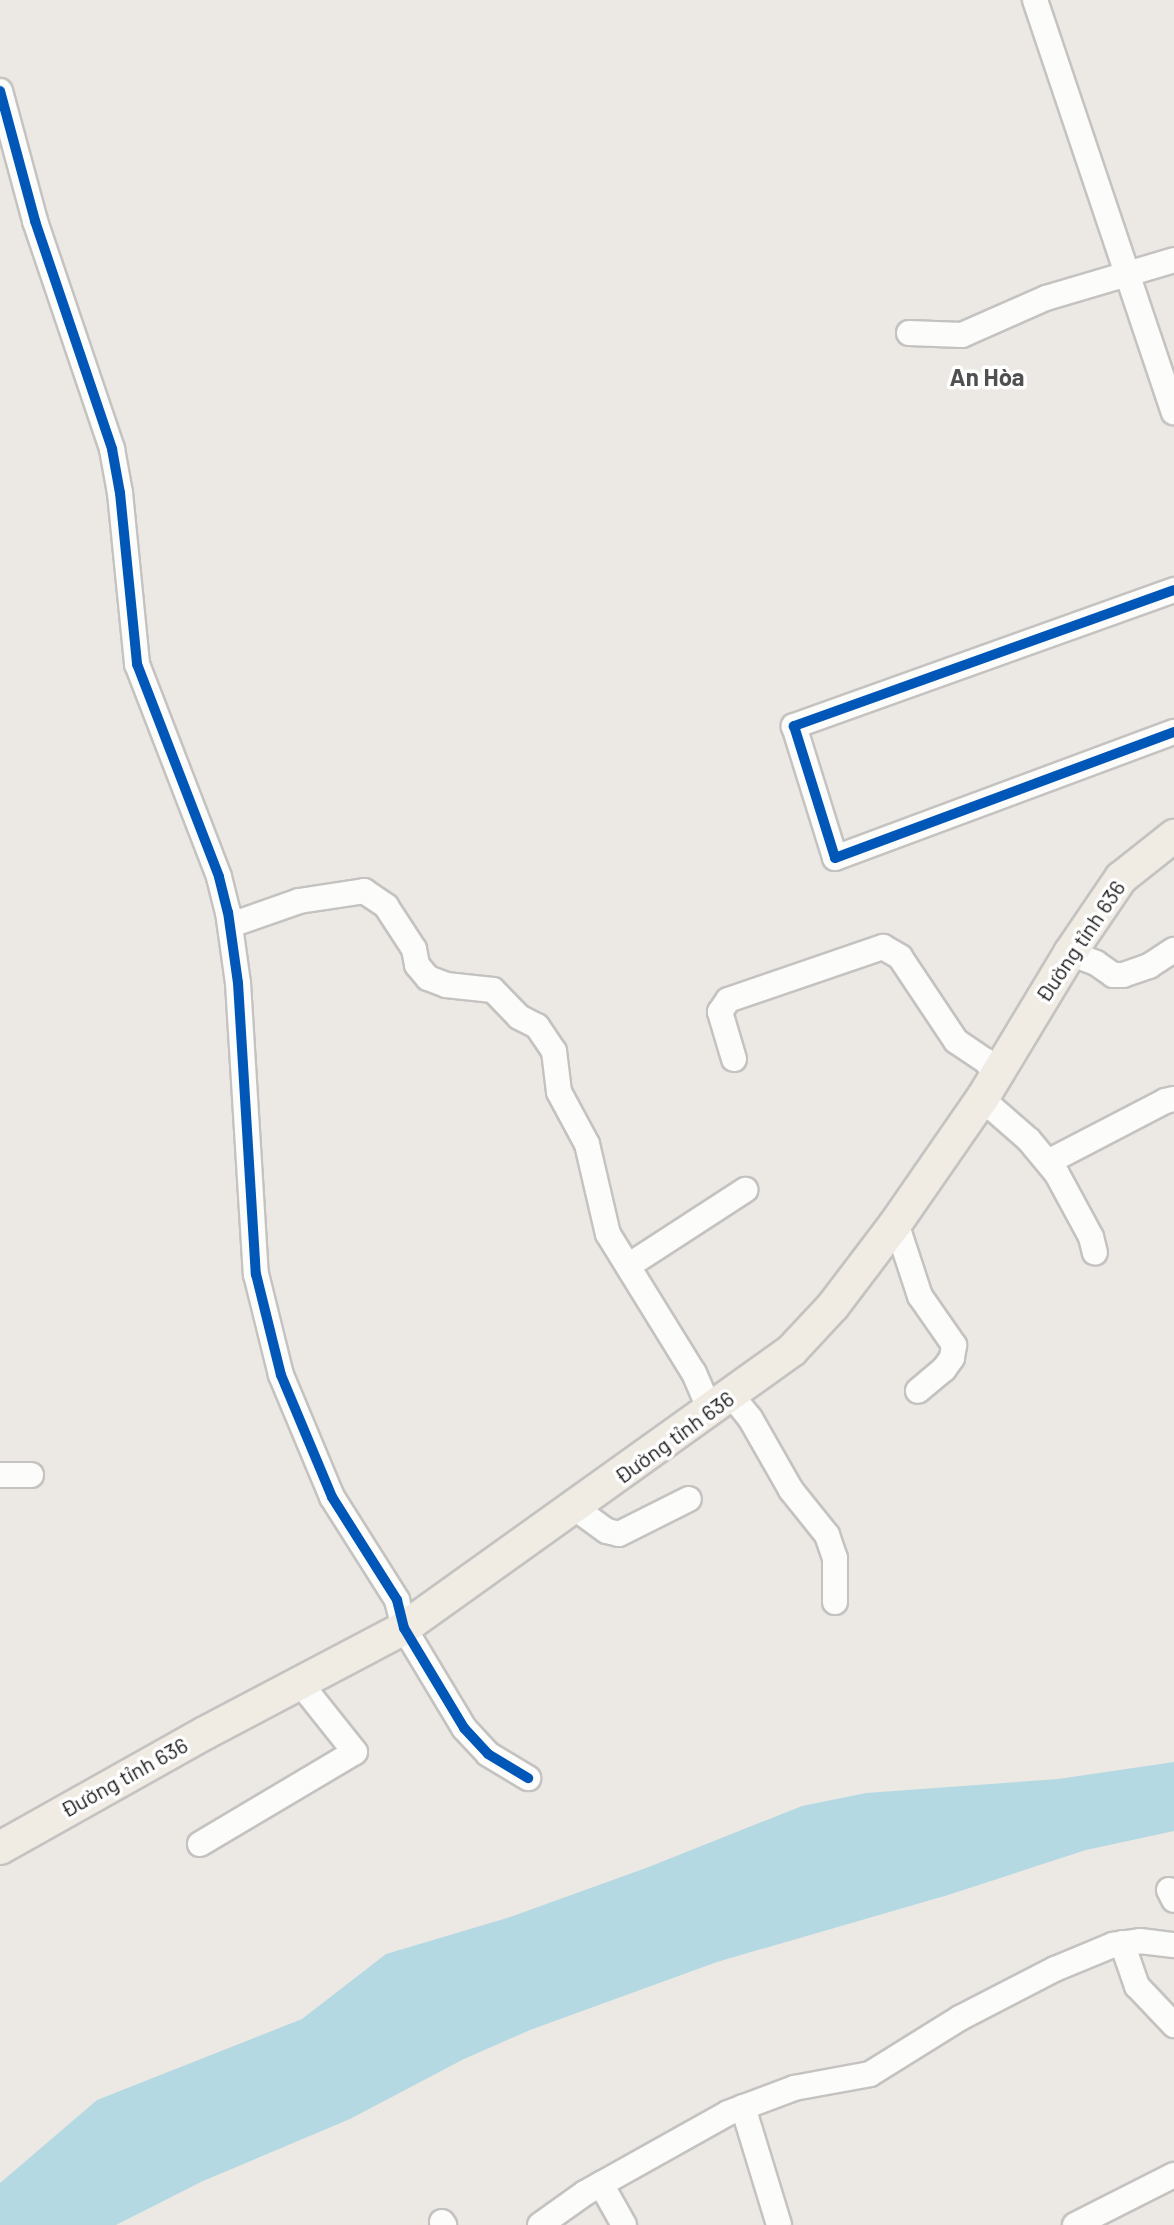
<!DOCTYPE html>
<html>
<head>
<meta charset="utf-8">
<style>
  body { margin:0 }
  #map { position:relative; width:1174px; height:2225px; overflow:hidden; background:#ece9e4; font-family:Barlow,sans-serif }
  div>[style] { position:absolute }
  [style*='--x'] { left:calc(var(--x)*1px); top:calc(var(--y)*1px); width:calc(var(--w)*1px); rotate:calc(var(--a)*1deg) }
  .water>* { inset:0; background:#b5d9e2 }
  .roads { filter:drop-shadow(2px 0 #c4c3c1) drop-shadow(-2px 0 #c4c3c1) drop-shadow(0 2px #c4c3c1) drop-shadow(0 -2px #c4c3c1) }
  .minor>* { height:24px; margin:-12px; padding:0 12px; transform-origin:12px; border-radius:12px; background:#fcfcfb }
  .major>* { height:32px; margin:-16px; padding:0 16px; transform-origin:16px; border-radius:16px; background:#f0ebe3 }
  .cycleway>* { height:10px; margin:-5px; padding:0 5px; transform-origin:5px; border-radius:5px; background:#0057b8 }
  span { translate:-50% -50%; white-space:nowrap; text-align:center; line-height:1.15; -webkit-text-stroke:7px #fff; paint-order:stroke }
  .street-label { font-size:22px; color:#1d1d1d }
  .neighbourhood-label { font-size:24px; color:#505050; font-weight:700 }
</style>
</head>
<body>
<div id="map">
  <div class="water">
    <div style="clip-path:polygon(1174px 1762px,1174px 1831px,1086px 1850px,948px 1895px,717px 1962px,530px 2030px,464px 2059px,350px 2119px,203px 2181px,116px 2225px,0 2225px,0 2183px,97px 2100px,302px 2019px,386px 1954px,507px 1918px,646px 1868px,802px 1806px,866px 1793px,1058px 1779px)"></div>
  </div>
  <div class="roads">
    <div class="minor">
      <div style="--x:1035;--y:0;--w:435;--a:71.4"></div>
      <div style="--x:0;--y:91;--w:135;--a:74.9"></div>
      <div style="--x:35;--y:221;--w:241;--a:71.3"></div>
      <div style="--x:112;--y:449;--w:45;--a:79.7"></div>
      <div style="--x:120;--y:493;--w:172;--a:84.3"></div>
      <div style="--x:137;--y:664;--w:228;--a:68.9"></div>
      <div style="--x:219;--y:877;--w:36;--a:76"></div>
      <div style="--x:228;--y:912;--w:72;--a:82"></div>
      <div style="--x:238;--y:983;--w:292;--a:86.5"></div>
      <div style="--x:256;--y:1274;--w:104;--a:76.1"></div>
      <div style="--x:281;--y:1375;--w:132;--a:67.3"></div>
      <div style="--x:332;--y:1497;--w:122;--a:57.7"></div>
      <div style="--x:397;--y:1600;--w:29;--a:76"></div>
      <div style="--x:404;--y:1628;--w:117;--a:59"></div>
      <div style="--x:464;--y:1728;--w:35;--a:47"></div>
      <div style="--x:488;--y:1754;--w:47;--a:31"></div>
      <div style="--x:909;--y:333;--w:53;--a:2.2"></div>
      <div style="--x:962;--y:335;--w:92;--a:-23.8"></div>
      <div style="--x:1046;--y:298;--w:134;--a:-16.5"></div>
      <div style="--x:1174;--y:590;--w:404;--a:160.3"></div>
      <div style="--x:794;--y:726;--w:138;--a:72.7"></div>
      <div style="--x:835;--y:858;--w:362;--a:-20.4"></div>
      <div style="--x:231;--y:925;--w:72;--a:-19.4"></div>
      <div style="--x:299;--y:901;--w:66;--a:-8.7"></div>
      <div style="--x:364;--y:891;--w:27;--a:34"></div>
      <div style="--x:386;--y:906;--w:51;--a:56.9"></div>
      <div style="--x:414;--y:949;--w:16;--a:79"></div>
      <div style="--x:417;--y:965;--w:17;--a:50"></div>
      <div style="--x:428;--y:978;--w:19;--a:21"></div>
      <div style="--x:446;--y:985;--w:47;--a:6.1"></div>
      <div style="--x:493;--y:990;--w:37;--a:46"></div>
      <div style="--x:519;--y:1017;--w:20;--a:27"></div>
      <div style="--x:537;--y:1026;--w:30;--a:56"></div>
      <div style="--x:554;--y:1051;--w:41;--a:83"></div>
      <div style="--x:559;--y:1092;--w:59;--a:61.7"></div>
      <div style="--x:587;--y:1144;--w:92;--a:76.9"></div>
      <div style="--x:608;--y:1234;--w:163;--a:58.3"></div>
      <div style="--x:694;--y:1373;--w:40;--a:66.6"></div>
      <div style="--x:1070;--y:953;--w:28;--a:21"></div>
      <div style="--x:1096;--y:963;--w:21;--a:35"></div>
      <div style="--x:1113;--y:975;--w:10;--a:0"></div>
      <div style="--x:1123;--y:975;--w:28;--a:-19"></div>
      <div style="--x:1149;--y:966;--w:30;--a:-33"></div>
      <div style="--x:734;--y:1059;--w:49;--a:-106.6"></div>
      <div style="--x:720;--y:1012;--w:14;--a:-56"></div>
      <div style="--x:728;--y:1000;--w:164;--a:-18.9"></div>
      <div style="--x:883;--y:947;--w:20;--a:30"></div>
      <div style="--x:900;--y:957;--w:101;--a:56.3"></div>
      <div style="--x:956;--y:1041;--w:36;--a:34"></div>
      <div style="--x:986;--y:1061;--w:15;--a:53"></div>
      <div style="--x:982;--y:1099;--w:62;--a:41.1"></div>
      <div style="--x:1029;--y:1140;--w:44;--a:50.5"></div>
      <div style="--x:1057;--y:1174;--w:72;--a:61.6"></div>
      <div style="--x:1091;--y:1237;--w:16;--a:76"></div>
      <div style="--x:1048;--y:1162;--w:132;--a:-27.5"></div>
      <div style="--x:1165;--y:1101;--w:9;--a:-13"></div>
      <div style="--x:896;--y:1223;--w:77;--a:71.8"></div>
      <div style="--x:920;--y:1296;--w:60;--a:55.2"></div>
      <div style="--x:954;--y:1345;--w:13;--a:99"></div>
      <div style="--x:952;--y:1358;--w:14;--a:126"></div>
      <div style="--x:944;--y:1369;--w:34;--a:140"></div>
      <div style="--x:628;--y:1266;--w:140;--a:-33"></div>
      <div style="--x:732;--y:1396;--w:28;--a:51"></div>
      <div style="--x:750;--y:1418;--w:83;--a:60.3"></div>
      <div style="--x:791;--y:1490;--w:58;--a:51.3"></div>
      <div style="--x:827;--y:1535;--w:24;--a:71"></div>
      <div style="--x:835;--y:1558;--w:44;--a:90"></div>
      <div style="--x:0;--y:1475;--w:31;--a:0"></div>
      <div style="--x:575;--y:1508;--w:39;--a:36"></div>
      <div style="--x:607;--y:1531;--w:12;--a:14"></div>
      <div style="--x:619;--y:1534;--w:78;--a:-26.6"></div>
      <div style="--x:200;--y:1844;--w:180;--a:-30.7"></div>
      <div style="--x:355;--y:1752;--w:87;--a:-128.5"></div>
      <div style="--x:1169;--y:1890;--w:11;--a:63"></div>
      <div style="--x:1122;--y:1943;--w:46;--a:70.8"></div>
      <div style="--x:1137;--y:1986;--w:54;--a:46.5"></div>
      <div style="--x:743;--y:2107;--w:123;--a:73"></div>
      <div style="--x:601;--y:2184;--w:47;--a:60.7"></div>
      <div style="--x:442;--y:2222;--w:4;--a:56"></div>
      <div style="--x:540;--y:2225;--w:55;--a:-35.4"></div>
      <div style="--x:585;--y:2193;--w:164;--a:-29.2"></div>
      <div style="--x:728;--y:2113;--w:71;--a:-20.7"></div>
      <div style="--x:794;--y:2088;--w:77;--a:-10.4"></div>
      <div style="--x:870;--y:2074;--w:106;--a:-31.9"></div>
      <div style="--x:960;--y:2018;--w:107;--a:-27.3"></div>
      <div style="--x:1055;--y:1969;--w:63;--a:-22.5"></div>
      <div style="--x:1113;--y:1945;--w:27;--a:-8"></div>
      <div style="--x:1140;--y:1941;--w:34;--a:7"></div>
      <div style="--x:1075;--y:2225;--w:111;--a:-26.8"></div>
    </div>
    <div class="major">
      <div style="--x:0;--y:1848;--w:235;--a:-29.3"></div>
      <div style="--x:205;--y:1733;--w:225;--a:-27.8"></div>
      <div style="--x:404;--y:1628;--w:477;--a:-35.6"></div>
      <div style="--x:792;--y:1350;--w:60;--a:-47"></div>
      <div style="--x:833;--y:1306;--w:104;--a:-52.8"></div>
      <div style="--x:896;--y:1223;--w:151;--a:-55.3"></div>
      <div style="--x:982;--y:1099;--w:170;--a:-58.9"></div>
      <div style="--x:1070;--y:953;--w:91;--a:-55.8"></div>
      <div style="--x:1121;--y:878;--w:68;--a:-38.4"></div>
    </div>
  </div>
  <div class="cycleway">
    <div style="--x:0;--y:91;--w:135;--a:74.9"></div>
    <div style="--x:35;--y:221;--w:241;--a:71.3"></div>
    <div style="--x:112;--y:449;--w:45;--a:79.7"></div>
    <div style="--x:120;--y:493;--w:172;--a:84.3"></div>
    <div style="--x:137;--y:664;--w:228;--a:68.9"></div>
    <div style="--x:219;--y:877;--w:36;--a:76"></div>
    <div style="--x:228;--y:912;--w:72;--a:82"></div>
    <div style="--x:238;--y:983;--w:292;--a:86.5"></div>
    <div style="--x:256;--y:1274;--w:104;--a:76.1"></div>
    <div style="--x:281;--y:1375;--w:132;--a:67.3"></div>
    <div style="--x:332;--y:1497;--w:122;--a:57.7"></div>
    <div style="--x:397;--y:1600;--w:29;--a:76"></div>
    <div style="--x:404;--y:1628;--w:117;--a:59"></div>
    <div style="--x:464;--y:1728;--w:35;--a:47"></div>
    <div style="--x:488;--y:1754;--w:47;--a:31"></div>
    <div style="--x:1174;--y:590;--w:404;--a:160.3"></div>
    <div style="--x:794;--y:726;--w:138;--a:72.7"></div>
    <div style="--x:835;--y:858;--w:362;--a:-20.4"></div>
  </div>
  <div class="street-label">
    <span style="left:1080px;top:941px;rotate:-56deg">Đường tỉnh 636</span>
    <span style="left:674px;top:1437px;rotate:-36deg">Đường tỉnh 636</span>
    <span style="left:124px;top:1777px;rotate:-29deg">Đường tỉnh 636</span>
  </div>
  <div class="neighbourhood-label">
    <span style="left:987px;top:377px">An Hòa</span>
  </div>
</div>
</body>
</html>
